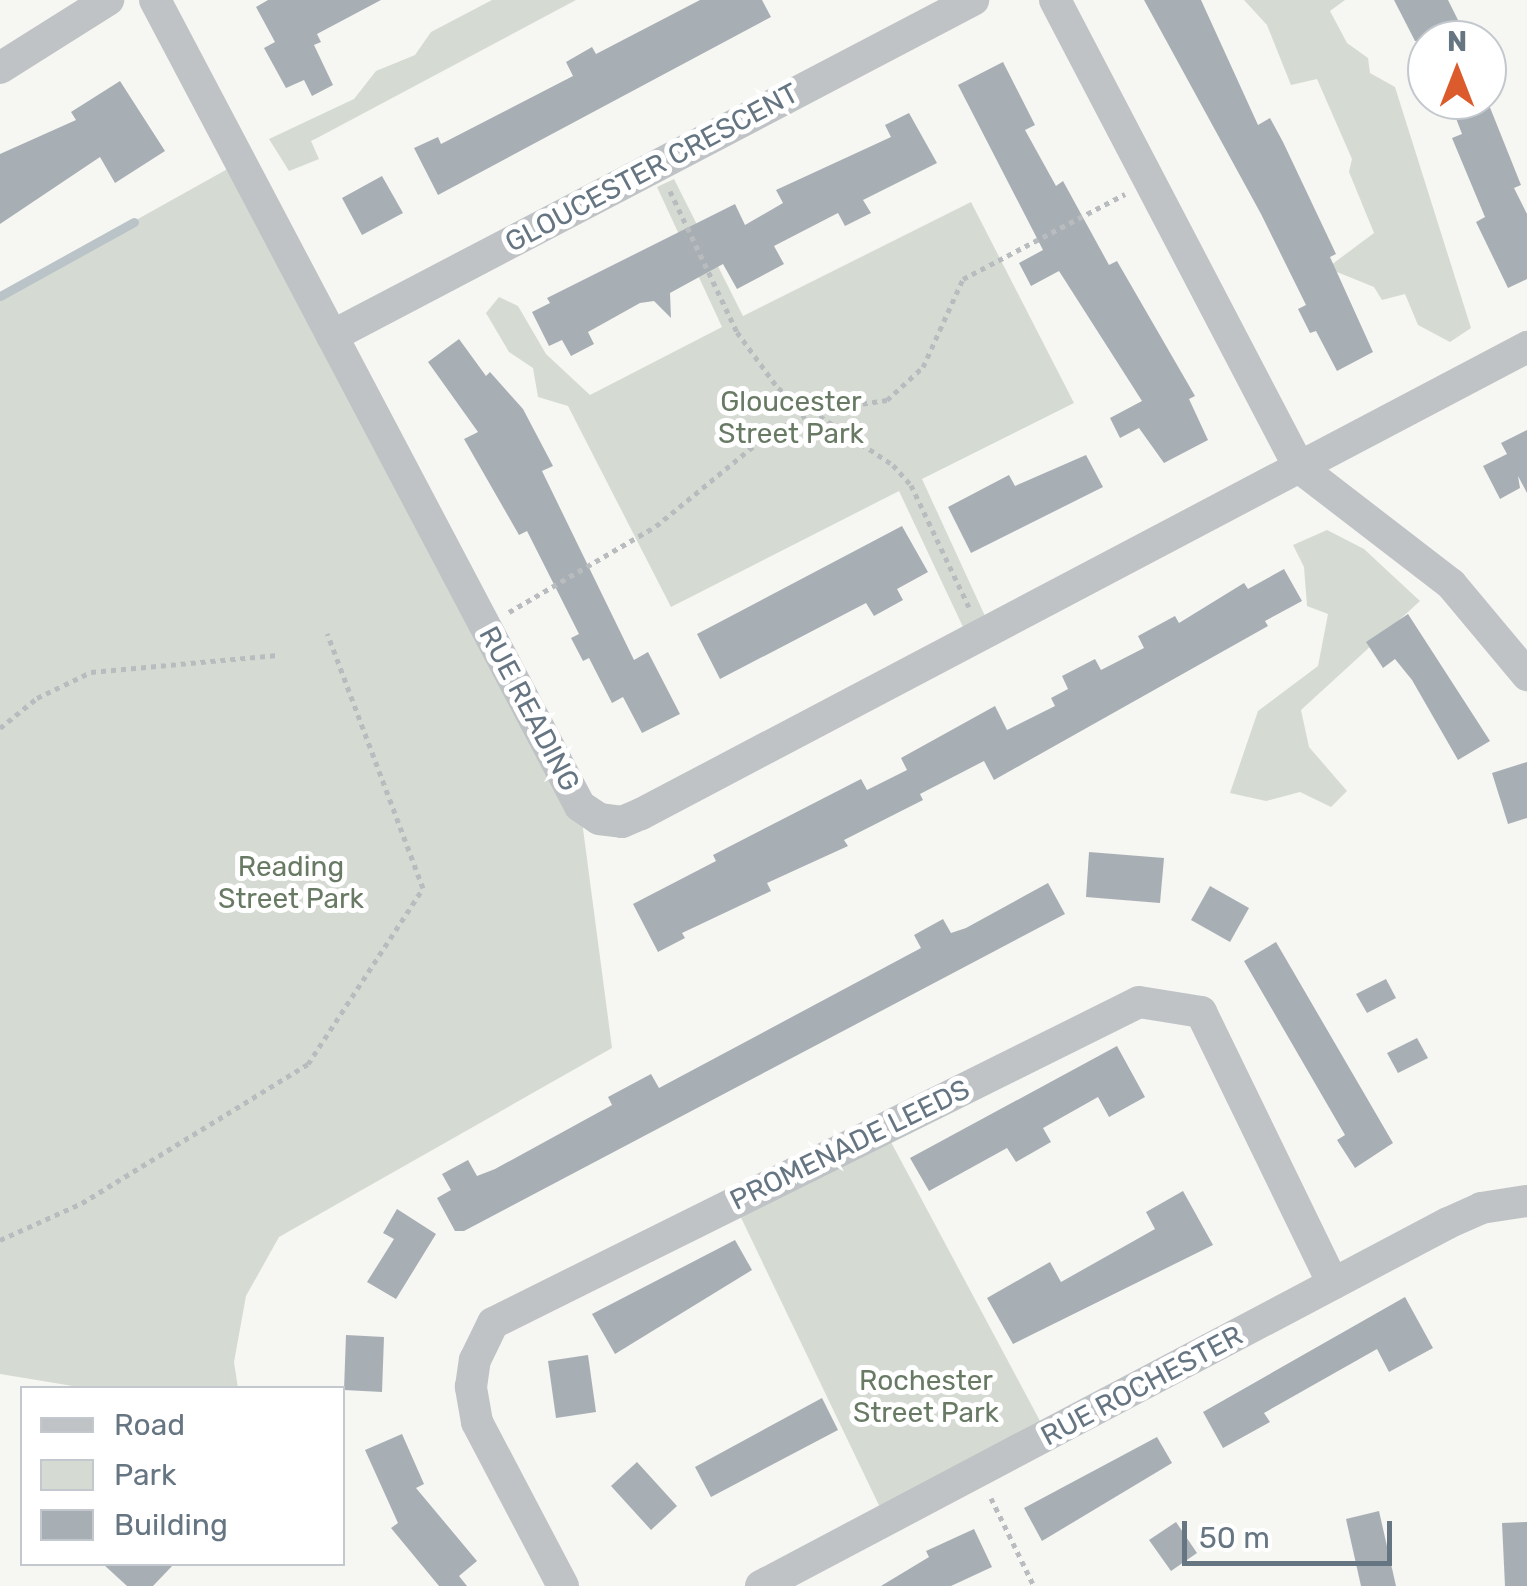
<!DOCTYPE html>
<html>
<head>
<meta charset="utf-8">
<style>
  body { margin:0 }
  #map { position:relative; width:1527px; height:1586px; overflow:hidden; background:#f6f6f2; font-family:Rubik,sans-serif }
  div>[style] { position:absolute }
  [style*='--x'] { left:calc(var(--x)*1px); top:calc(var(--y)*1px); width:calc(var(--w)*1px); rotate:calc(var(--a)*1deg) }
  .green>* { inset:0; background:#d5dbd2 }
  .stream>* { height:9px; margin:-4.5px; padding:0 4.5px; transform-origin:4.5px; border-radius:4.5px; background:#b9c3c8 }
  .building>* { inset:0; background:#a8afb4 }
  .path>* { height:5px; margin-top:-2.5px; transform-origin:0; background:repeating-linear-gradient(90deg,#b9bcbe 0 5px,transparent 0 10px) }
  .minor>* { height:32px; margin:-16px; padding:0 16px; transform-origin:16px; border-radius:16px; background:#bfc3c6 }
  span { translate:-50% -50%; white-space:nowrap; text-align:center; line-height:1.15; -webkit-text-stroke:10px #fff; paint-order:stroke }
  .street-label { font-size:28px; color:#667582 }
  .park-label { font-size:28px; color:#687a64 }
  .legend { position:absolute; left:20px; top:1386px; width:325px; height:180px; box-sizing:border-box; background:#fff; border:2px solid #c2c8cd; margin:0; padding:12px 18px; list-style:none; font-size:30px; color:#667582 }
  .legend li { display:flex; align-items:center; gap:20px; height:50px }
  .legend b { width:50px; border:2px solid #c2c8cd }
  .north { position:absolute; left:1407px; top:20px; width:100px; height:100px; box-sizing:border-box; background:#fff; border:2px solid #c2c8cd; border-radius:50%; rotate:0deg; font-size:28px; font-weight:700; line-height:40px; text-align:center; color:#667582 }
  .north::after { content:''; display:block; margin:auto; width:35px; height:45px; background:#dc5b2c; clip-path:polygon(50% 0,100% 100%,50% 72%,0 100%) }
  .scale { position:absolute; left:1182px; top:1521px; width:210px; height:45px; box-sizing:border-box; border:5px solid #667582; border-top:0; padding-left:12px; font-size:30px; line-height:35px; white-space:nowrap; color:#667582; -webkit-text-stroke:8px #fff; paint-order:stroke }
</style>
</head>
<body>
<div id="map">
  <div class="green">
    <div style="clip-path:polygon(492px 0,576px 0,319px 137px,311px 141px,319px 159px,289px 171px,269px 139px,354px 99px,376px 71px,415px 55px,431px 32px)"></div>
    <div style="clip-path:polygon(1244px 0,1345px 0,1330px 11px,1347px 43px,1368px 58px,1370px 73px,1395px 87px,1471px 328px,1450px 342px,1418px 325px,1405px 294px,1382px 300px,1374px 287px,1327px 268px,1374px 233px,1349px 172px,1352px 159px,1317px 79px,1291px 85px,1267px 25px)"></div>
    <div style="clip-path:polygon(240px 162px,580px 806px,612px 1048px,279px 1237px,246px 1296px,234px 1362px,238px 1388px,85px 1388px,0 1374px,0 296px)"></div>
    <div style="clip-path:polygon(674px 179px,743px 316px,971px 202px,1074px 403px,922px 479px,985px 616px,963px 627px,899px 491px,671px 607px,568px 406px,538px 397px,533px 368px,509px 352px,486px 313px,499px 297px,518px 306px,546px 354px,590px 395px,722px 327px,657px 187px)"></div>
    <div style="clip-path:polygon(1327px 530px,1364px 549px,1420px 601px,1301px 710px,1309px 747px,1347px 791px,1331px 807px,1300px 792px,1266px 801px,1230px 793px,1258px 711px,1318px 666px,1328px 614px,1307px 606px,1304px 567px,1293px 545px)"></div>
    <div style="clip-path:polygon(884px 1129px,1048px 1436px,887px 1522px,734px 1203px)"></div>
  </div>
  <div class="stream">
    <div style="--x:0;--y:296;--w:153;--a:-28.9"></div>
  </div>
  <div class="building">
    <div style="clip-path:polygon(268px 0,381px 0,317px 34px,321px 42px,314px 45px,333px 85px,312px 96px,304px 80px,286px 88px,264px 48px,275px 42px,256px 7px)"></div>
    <div style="clip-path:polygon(700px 0,762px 0,771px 17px,438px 195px,414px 148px,438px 137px,441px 144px,573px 76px,566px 62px,592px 47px,596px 54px)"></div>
    <div style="clip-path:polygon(1144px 0,1201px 0,1258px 125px,1270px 118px,1283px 142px,1336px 254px,1330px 257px,1373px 352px,1337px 371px,1316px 331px,1310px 333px,1298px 309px,1306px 305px,1261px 214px)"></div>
    <div style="clip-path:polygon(1394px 0,1448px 0,1468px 40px,1415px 41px)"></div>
    <div style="clip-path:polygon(1003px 62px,1035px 125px,1025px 130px,1056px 186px,1063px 181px,1109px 265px,1117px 261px,1195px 396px,1189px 399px,1208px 440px,1164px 463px,1139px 428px,1120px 438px,1110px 418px,1142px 401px,1059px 271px,1031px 286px,1019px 263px,1043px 250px,958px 85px)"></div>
    <div style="clip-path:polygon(120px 81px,165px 151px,115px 183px,100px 157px,0 224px,0 154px,76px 120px,71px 112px)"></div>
    <div style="clip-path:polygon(1449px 100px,1487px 100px,1521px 185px,1514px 188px,1527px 214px,1527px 279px,1508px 288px,1476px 222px,1485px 217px,1452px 138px,1462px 134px)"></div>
    <div style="clip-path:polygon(909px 113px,937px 163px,863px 200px,871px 213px,845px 226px,838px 213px,774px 246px,784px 264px,737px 289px,723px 264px,670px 293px,671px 318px,654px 301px,640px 303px,588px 332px,594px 344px,571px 356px,562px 340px,549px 346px,532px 312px,550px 303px,547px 298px,735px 204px,745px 225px,783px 203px,776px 190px,891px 137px,885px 125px)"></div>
    <div style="clip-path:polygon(382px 176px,403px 213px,362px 235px,342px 198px)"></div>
    <div style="clip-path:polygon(459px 339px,486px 376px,490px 372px,523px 409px,553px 466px,542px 471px,634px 660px,648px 652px,680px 714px,642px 733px,623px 697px,612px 703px,589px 658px,583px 661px,571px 638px,579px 634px,527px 531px,519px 535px,464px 439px,478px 432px,428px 362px)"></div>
    <div style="clip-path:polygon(1527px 430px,1527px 493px,1518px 476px,1520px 488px,1500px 499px,1483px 466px,1507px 454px,1501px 443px)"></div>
    <div style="clip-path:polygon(1086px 455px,1103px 487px,971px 553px,948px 507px,1009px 475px,1015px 486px)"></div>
    <div style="clip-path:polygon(902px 526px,928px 572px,897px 589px,903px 600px,874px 616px,866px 603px,720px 679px,697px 634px)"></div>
    <div style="clip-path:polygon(1284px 569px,1302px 601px,1265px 621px,1268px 626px,994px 780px,984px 761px,920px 794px,923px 800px,844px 840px,848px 846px,767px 883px,771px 891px,682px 933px,685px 938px,658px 952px,633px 904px,716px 861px,713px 855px,861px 779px,867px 790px,907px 770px,901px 758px,995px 706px,1007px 730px,1055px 706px,1051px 698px,1068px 689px,1062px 676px,1095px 659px,1101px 670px,1144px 648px,1138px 636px,1175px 616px,1179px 623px,1244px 583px,1248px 589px)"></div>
    <div style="clip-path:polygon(1408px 614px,1490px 741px,1458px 760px,1412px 680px,1395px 659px,1383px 668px,1366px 642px)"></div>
    <div style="clip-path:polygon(1527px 762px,1527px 818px,1508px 824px,1492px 773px)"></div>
    <div style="clip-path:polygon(1089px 852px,1164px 858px,1160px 903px,1086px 897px)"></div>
    <div style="clip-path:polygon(1048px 883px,1065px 914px,464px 1231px,455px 1231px,437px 1198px,451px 1190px,442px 1174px,468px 1160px,477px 1176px,495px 1169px,612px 1105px,608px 1097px,651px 1074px,659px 1088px,921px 948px,914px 935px,943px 919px,951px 933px,966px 928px)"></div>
    <div style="clip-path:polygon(1210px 886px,1249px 908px,1230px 942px,1191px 920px)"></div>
    <div style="clip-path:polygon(1276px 942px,1393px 1143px,1355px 1168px,1337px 1140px,1345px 1135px,1244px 961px)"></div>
    <div style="clip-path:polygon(1386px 979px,1396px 998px,1367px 1013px,1356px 994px)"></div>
    <div style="clip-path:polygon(1417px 1038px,1428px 1058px,1398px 1073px,1387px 1053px)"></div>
    <div style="clip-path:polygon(1117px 1046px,1145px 1097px,1109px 1117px,1098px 1097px,1043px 1128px,1051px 1142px,1016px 1162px,1007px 1148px,929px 1191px,910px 1158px)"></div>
    <div style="clip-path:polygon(1183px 1191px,1213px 1245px,1013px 1344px,987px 1298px,1050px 1262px,1061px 1282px,1155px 1229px,1146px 1212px)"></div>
    <div style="clip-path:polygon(397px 1209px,436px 1234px,396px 1299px,367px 1282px,394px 1239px,383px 1233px)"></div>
    <div style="clip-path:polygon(735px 1240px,752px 1270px,615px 1354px,592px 1314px)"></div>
    <div style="clip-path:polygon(1405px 1297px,1433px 1348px,1389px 1372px,1377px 1349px,1264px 1413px,1270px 1422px,1223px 1448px,1203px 1412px)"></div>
    <div style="clip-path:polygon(346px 1335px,384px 1337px,382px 1392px,344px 1390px)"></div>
    <div style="clip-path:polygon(588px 1355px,596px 1412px,556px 1418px,548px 1361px)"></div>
    <div style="clip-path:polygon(822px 1398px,838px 1430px,711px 1497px,695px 1467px)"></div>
    <div style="clip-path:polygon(402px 1434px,424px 1484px,416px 1488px,477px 1561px,459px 1576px,467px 1586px,439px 1586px,391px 1528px,398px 1523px,365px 1450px)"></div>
    <div style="clip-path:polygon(1157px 1437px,1172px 1463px,1042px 1541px,1024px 1508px)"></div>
    <div style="clip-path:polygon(637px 1462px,677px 1506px,651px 1530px,611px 1486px)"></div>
    <div style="clip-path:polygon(1379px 1511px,1396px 1586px,1361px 1586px,1346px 1519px)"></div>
    <div style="clip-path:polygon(1176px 1522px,1197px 1553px,1171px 1571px,1149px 1540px)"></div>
    <div style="clip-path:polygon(1527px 1522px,1527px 1586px,1505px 1586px,1502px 1523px)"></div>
    <div style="clip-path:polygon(974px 1529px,992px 1567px,951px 1586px,881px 1586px,929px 1557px,926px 1551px)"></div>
    <div style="clip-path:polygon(103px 1564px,174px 1564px,153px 1586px,127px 1586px)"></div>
  </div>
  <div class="path">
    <div style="--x:670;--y:191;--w:156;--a:64.6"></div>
    <div style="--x:737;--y:332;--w:69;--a:53.8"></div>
    <div style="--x:778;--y:388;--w:138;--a:33.8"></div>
    <div style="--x:893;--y:465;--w:27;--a:48"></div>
    <div style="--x:911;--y:485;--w:135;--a:64.6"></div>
    <div style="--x:509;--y:612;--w:170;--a:-30.3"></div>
    <div style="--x:656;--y:526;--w:142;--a:-39.3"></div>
    <div style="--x:766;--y:436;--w:53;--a:-28"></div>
    <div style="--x:813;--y:411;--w:75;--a:-8.5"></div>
    <div style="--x:887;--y:400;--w:49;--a:-42.5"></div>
    <div style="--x:923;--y:367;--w:97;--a:-65.6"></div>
    <div style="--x:963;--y:279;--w:183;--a:-27.7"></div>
    <div style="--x:0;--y:728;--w:48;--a:-39"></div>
    <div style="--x:37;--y:698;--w:60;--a:-25.7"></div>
    <div style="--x:91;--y:672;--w:187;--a:-5.2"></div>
    <div style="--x:0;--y:1240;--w:90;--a:-24.3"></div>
    <div style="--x:82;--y:1203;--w:265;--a:-31.6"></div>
    <div style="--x:308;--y:1064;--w:210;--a:-56.8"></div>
    <div style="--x:423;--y:888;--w:272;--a:-110.6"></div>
    <div style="--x:991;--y:1498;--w:98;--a:64"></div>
  </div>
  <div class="minor">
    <div style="--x:155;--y:0;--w:911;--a:62.2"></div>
    <div style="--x:580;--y:806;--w:23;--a:34"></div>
    <div style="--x:599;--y:819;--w:23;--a:7"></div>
    <div style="--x:622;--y:822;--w:21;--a:-23"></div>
    <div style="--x:641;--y:814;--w:1002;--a:-27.79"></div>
    <div style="--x:1055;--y:0;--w:527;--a:62.41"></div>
    <div style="--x:1299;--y:467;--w:192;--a:37.6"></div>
    <div style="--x:1451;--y:584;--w:119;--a:50.1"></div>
    <div style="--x:0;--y:68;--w:128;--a:-32.2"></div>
    <div style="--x:332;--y:336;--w:724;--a:-27.66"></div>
    <div style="--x:563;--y:1586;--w:185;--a:-117.7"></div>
    <div style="--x:477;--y:1422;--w:36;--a:-100"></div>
    <div style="--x:471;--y:1387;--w:27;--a:-82"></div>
    <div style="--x:475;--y:1360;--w:41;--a:-64.1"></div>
    <div style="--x:493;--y:1323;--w:721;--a:-26.42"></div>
    <div style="--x:1139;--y:1002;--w:63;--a:9.2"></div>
    <div style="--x:1201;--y:1012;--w:302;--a:64.1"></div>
    <div style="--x:761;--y:1586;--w:777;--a:-27.85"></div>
    <div style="--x:1448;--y:1223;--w:36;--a:-24"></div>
    <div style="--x:1481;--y:1208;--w:47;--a:-8.7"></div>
  </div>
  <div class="street-label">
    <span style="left:652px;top:168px;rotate:-28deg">GLOUCESTER CRESCENT</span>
    <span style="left:529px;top:709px;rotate:62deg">RUE READING</span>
    <span style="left:850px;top:1145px;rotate:-26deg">PROMENADE LEEDS</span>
    <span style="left:1142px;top:1386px;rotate:-28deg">RUE ROCHESTER</span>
  </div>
  <div class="park-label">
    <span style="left:791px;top:418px">Gloucester<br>Street Park</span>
    <span style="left:291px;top:883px">Reading<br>Street Park</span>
    <span style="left:926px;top:1397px">Rochester<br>Street Park</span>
  </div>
  <ul class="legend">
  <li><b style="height:12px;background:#bfc3c6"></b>Road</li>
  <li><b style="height:28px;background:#d5dbd2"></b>Park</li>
  <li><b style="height:28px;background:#a8afb4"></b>Building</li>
  </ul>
  <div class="north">N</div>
  <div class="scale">50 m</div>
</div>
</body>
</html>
